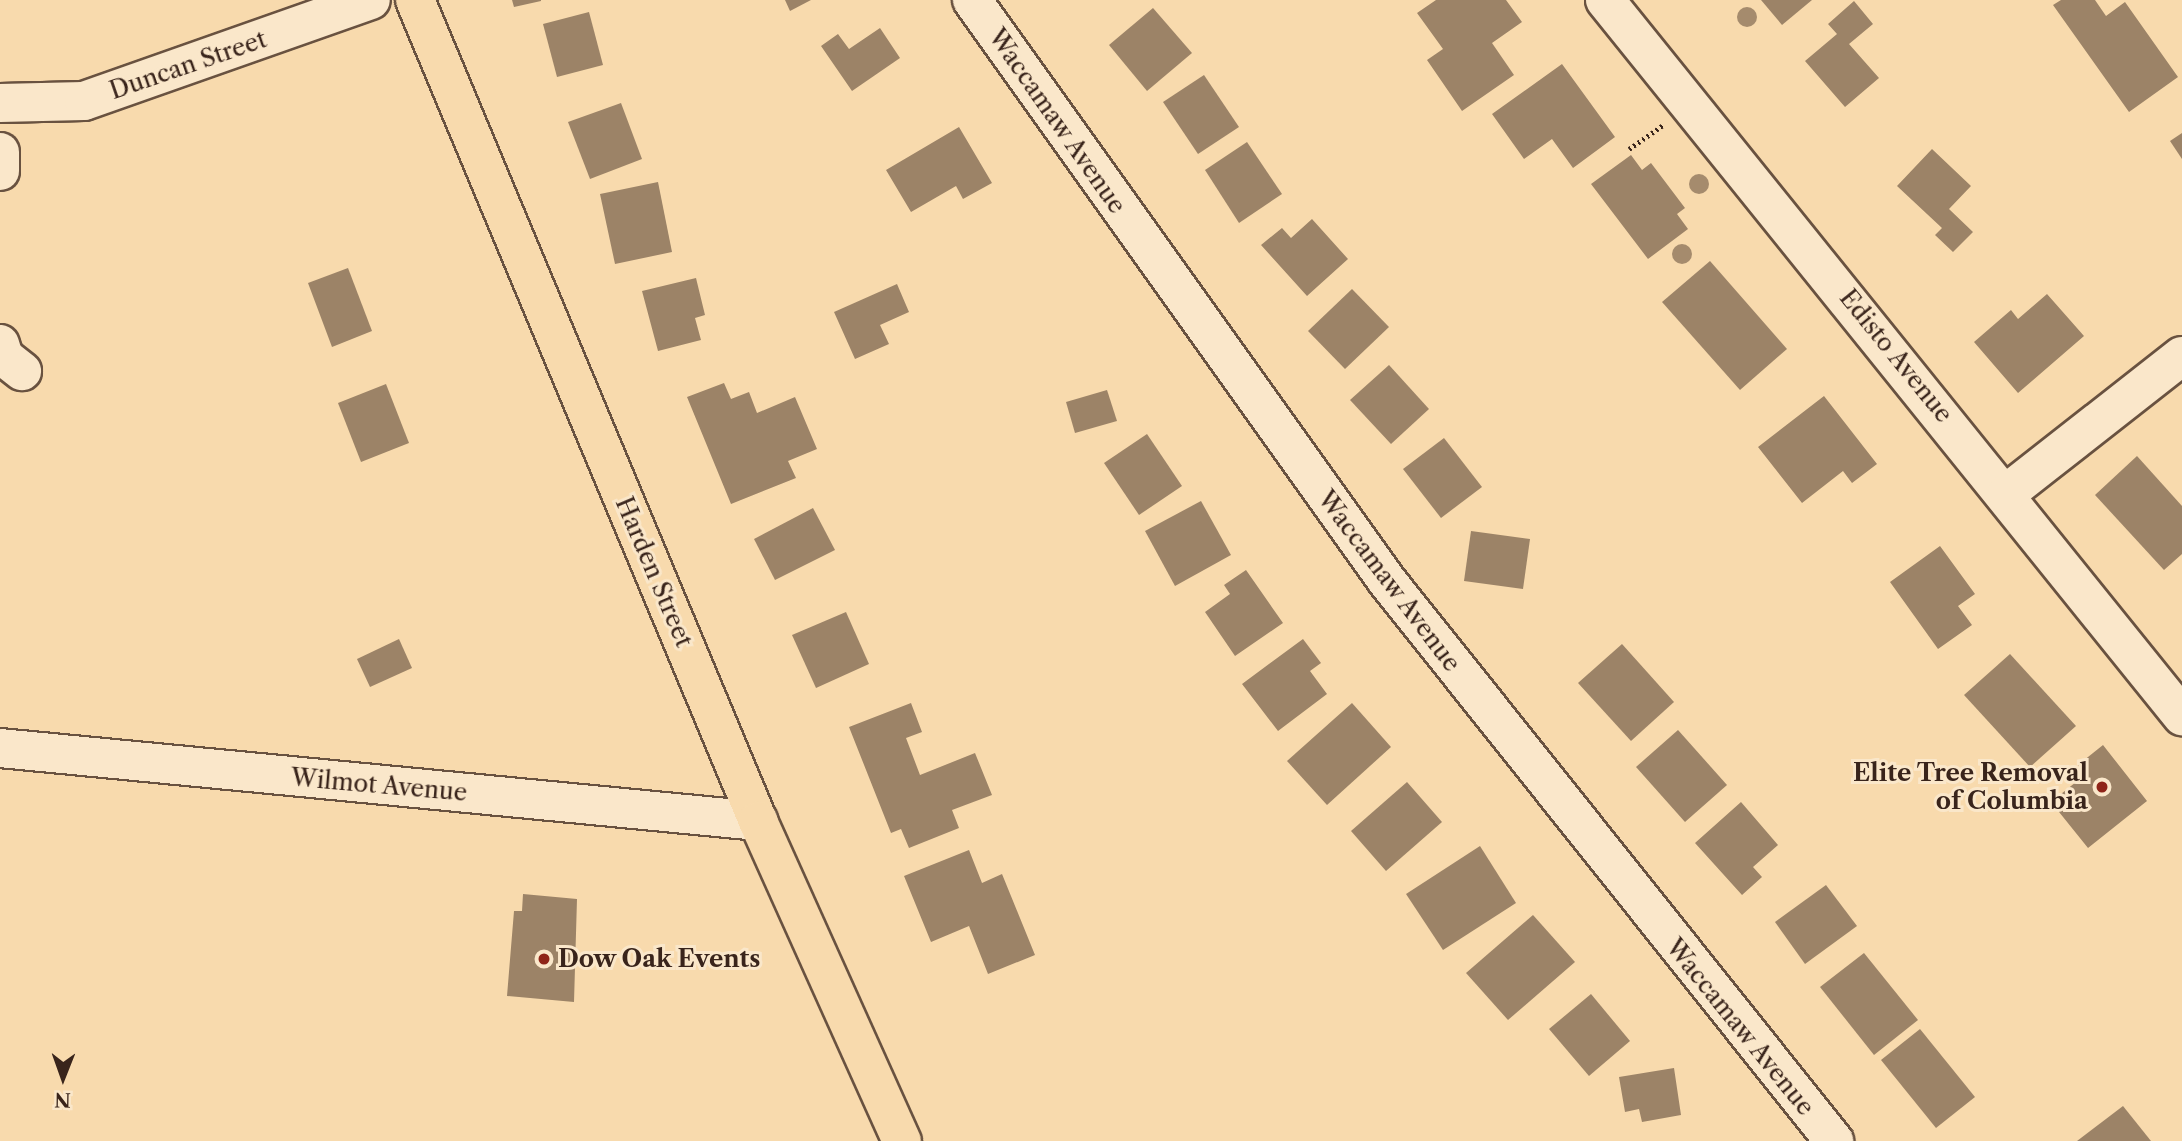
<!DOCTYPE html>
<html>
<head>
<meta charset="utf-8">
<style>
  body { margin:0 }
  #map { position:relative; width:2182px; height:1141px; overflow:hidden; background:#f8daad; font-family:"Libre Caslon Text",serif }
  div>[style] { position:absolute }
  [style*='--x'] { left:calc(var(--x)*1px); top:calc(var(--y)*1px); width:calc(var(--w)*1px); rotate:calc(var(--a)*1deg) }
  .building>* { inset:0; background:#9c8367 }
  .path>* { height:4.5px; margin-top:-2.25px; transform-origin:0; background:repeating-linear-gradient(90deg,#39241b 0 2px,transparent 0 5.5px) }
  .roads { filter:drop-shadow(2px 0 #695240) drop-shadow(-2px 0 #695240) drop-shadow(0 2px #695240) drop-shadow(0 -2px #695240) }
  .minor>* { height:38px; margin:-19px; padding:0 19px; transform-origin:19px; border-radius:19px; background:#fae7ca }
  .major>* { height:38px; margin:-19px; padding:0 19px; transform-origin:19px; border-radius:19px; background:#f8daad }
  .trees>* { width:20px; height:20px; margin:-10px; border-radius:50%; background:#a58b6d }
  .dots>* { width:19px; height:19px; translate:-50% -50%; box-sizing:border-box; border:4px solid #fae7ca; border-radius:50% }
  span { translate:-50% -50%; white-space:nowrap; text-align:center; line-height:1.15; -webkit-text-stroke:6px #fae7ca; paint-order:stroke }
  .street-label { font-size:24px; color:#39241b }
  .poi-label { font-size:24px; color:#39241b; font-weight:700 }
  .right { translate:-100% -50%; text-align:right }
  .left { translate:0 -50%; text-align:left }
  .north { position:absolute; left:28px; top:1043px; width:70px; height:70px; -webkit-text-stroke:5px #fae7ca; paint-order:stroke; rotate:181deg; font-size:19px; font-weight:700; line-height:28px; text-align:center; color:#39241b }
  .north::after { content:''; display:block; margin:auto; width:24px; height:32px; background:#39241b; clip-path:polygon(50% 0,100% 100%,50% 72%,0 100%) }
</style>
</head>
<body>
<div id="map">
  <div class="building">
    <div style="clip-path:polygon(512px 0,541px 0,541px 1px,514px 7px)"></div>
    <div style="clip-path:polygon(785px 0,811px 0,790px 11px)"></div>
    <div style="clip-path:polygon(1436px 0,1506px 0,1522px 22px,1492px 43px,1514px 75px,1462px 111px,1427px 60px,1443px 49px,1417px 13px)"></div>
    <div style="clip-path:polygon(1761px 0,1812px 0,1782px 25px)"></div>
    <div style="clip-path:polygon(2061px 0,2095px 0,2106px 16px,2125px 2px,2178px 77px,2129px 112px,2053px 5px)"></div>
    <div style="clip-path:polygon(1854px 1px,1873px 24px,1849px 44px,1879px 78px,1845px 107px,1805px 61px,1837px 34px,1828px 24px)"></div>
    <div style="clip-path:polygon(1153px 8px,1192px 53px,1147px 91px,1109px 45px)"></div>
    <div style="clip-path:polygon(589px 12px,603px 65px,557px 77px,543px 24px)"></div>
    <div style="clip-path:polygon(880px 28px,900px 58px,852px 91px,821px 46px,838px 34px,849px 49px)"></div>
    <div style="clip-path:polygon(1562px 64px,1615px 137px,1573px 168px,1552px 139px,1524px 159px,1492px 114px)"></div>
    <div style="clip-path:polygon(1204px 75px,1239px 127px,1198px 154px,1163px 102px)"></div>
    <div style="clip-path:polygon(621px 103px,642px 159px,590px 179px,568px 122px)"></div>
    <div style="clip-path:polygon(959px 127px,992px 183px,963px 199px,956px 186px,911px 212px,886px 170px)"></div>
    <div style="clip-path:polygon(2182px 133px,2182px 159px,2170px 141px)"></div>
    <div style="clip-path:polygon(1247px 142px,1282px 194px,1239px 223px,1205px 170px)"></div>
    <div style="clip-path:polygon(1932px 149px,1971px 186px,1949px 209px,1973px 232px,1953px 252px,1935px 235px,1942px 228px,1897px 186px)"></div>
    <div style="clip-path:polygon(1631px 155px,1642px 170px,1651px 163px,1685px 208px,1677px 214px,1688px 229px,1648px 259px,1591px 184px)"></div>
    <div style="clip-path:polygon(658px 182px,672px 252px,615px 264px,600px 194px)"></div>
    <div style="clip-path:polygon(1312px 219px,1348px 259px,1307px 296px,1261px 245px,1282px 228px,1291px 238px)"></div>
    <div style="clip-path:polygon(1710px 261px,1787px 349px,1740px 390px,1662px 302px)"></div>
    <div style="clip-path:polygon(348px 268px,372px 331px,332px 347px,308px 283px)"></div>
    <div style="clip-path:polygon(696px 278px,705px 315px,695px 318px,701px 340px,658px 351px,642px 291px)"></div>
    <div style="clip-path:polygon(897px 284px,909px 312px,880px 325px,889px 344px,855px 359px,834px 312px)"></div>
    <div style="clip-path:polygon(1352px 289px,1389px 327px,1345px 369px,1308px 331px)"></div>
    <div style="clip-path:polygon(2047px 294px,2084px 336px,2018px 393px,1974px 342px,2011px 310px,2018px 319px)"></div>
    <div style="clip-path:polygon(1389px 365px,1429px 409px,1391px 444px,1350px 400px)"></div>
    <div style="clip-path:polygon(724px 383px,731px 399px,749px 392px,757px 413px,795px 397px,817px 449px,788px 461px,796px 478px,731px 504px,687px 397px)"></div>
    <div style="clip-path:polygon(386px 384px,409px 443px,361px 462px,338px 403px)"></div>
    <div style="clip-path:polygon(1107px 390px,1117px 421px,1075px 433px,1066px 402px)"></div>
    <div style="clip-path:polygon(1824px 396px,1877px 464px,1852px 483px,1843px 471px,1802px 503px,1758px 447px)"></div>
    <div style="clip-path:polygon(1147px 434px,1182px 486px,1139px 515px,1104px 463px)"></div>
    <div style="clip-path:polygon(1444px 438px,1482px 487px,1441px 518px,1403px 469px)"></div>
    <div style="clip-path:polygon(2137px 456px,2182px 506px,2182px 554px,2164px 570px,2095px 495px)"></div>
    <div style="clip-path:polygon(1201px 501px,1231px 555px,1175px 586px,1145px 531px)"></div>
    <div style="clip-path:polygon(813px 508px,835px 550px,775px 580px,754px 539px)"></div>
    <div style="clip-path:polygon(1471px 531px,1530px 539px,1523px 589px,1464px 581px)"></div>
    <div style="clip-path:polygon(1940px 546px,1975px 594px,1958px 606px,1972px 625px,1938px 649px,1890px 582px)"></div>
    <div style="clip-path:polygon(1246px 570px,1283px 623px,1235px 656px,1205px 612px,1230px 594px,1224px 585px)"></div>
    <div style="clip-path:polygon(846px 612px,869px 664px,816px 688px,792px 635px)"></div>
    <div style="clip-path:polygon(399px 639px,412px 668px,370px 687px,357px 659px)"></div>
    <div style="clip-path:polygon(1303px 639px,1321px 663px,1310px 671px,1327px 694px,1278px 731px,1242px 684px)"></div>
    <div style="clip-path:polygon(1622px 644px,1674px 702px,1631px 741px,1578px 683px)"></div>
    <div style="clip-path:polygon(2010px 654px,2076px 726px,2030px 767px,1964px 695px)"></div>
    <div style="clip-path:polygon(911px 703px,922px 732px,906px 738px,920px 775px,975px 753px,992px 795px,952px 810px,959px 828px,909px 848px,901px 829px,891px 833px,849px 727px)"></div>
    <div style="clip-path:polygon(1352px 703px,1391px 747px,1327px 805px,1287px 761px)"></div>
    <div style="clip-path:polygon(1678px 730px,1727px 785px,1685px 822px,1636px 767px)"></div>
    <div style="clip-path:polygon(2103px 745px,2147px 801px,2088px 848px,2051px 802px,2086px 774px,2078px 765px)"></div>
    <div style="clip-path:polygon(1407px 782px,1442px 822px,1386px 871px,1351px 831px)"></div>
    <div style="clip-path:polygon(1741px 802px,1778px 845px,1753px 867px,1762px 877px,1742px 895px,1695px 843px)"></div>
    <div style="clip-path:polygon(1480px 846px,1516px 903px,1443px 950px,1406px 894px)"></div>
    <div style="clip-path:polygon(969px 850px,982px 883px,1002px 874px,1035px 955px,988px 974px,969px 926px,931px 942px,904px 876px)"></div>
    <div style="clip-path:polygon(1826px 885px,1857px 926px,1805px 964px,1775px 922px)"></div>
    <div style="clip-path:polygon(523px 894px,577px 899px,574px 1002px,507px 996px,514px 911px,522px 911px)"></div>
    <div style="clip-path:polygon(1533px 915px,1575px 962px,1508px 1020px,1466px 973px)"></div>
    <div style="clip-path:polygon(1864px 953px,1918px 1020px,1874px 1055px,1820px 987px)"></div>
    <div style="clip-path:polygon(1591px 994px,1630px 1041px,1589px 1076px,1549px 1029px)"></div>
    <div style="clip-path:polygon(1920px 1029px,1975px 1097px,1936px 1128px,1881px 1060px)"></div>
    <div style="clip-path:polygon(1674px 1068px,1681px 1115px,1642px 1122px,1639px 1109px,1625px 1112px,1619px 1077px)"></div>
    <div style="clip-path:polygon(2123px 1106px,2151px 1141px,2077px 1141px)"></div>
  </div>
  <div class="path">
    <div style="--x:1629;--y:149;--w:42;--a:-35.2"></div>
  </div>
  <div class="roads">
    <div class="minor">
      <div style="--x:972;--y:0;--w:714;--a:54.46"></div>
      <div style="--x:1387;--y:581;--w:717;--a:51.4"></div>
      <div style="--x:1605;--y:0;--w:920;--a:51.14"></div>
      <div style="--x:0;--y:103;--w:84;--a:-1.4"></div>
      <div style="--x:84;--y:101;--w:304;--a:-19.4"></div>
      <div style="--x:0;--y:152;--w:19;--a:90"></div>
      <div style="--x:0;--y:344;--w:14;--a:73"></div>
      <div style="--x:4;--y:357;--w:23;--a:38"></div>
      <div style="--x:2007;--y:493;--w:222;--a:-38.1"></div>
      <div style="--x:0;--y:748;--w:762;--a:5.5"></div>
    </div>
    <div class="major">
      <div style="--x:415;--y:0;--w:890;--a:67.33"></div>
      <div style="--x:758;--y:821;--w:351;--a:65.8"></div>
    </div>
  </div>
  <div class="trees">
    <div style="left:1747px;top:17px"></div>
    <div style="left:1699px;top:184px"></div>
    <div style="left:1682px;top:254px"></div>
  </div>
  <div class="dots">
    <div style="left:2102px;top:787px;background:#8f2418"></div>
    <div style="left:544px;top:959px;background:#8f2418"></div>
  </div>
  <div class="street-label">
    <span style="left:188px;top:65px;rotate:-19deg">Duncan Street</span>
    <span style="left:1057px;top:121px;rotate:55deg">Waccamaw Avenue</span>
    <span style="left:1896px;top:356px;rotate:51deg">Edisto Avenue</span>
    <span style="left:654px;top:572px;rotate:67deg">Harden Street</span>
    <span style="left:1389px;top:581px;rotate:53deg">Waccamaw Avenue</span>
    <span style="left:379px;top:785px;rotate:5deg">Wilmot Avenue</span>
    <span style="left:1740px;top:1027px;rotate:51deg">Waccamaw Avenue</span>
  </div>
  <div class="poi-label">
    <span class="right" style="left:2088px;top:787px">Elite Tree Removal<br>of Columbia</span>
    <span class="left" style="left:558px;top:959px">Dow Oak Events</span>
  </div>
  <div class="north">N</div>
</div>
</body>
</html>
